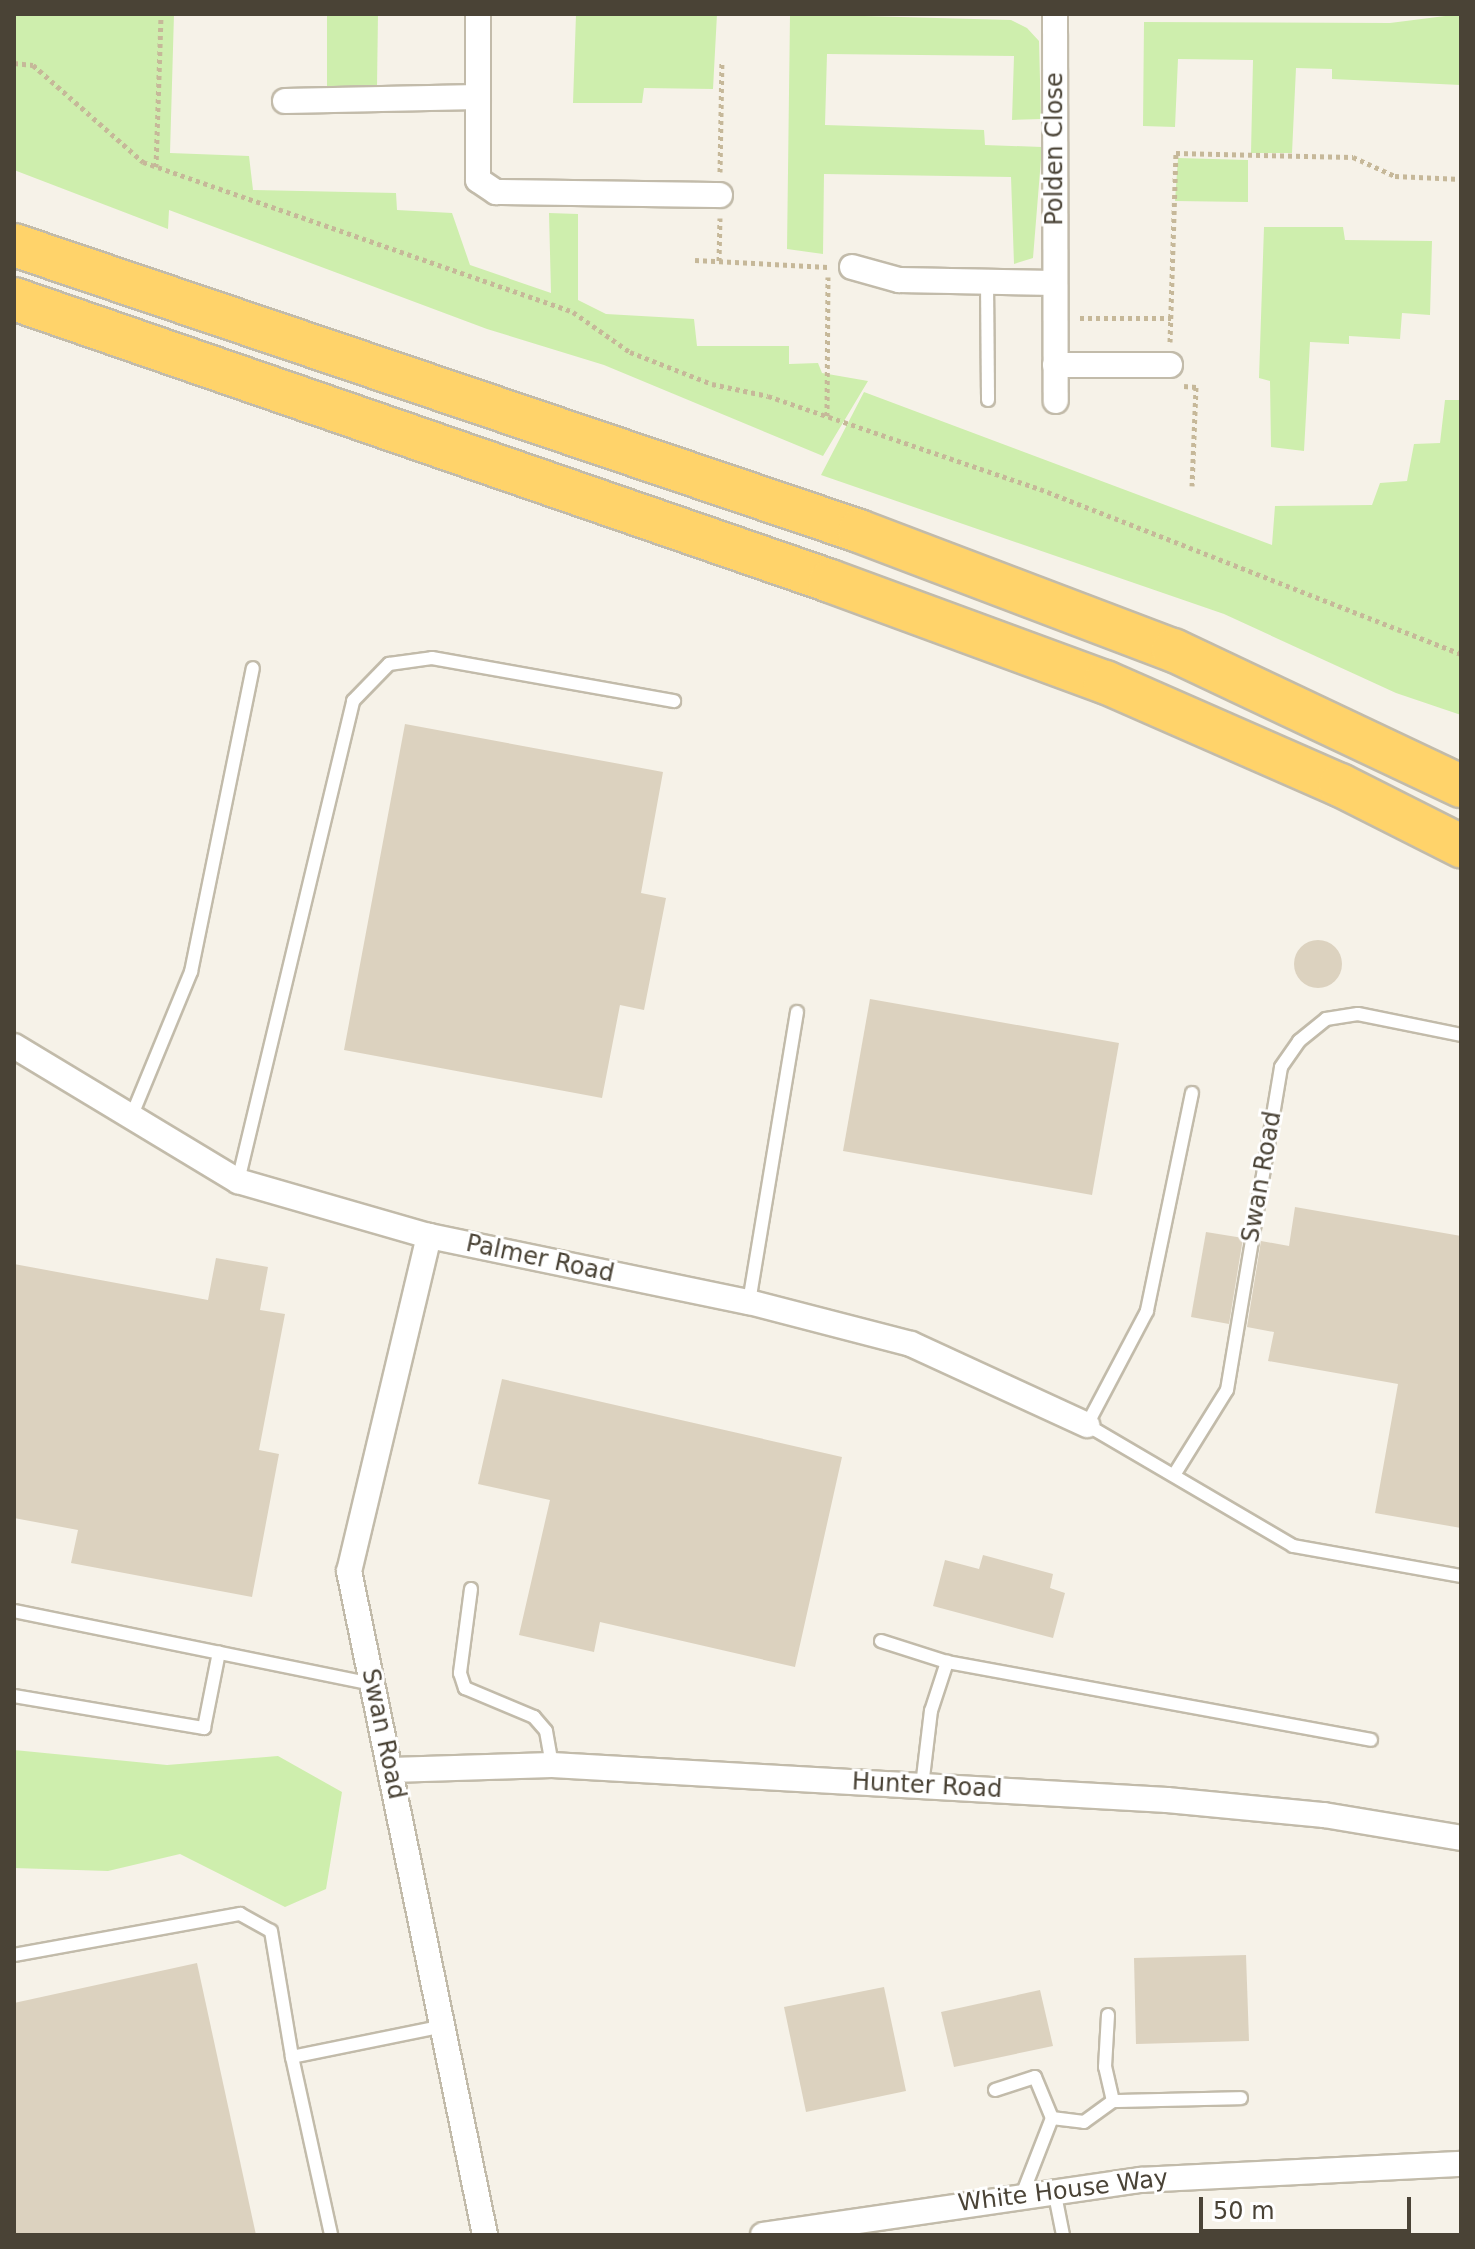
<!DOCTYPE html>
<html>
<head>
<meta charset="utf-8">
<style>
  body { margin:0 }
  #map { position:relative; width:1475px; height:2249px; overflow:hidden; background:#f6f2e8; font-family:"DejaVu Sans",sans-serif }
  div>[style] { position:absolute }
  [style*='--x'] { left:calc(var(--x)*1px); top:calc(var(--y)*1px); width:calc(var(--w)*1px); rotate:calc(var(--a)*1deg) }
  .green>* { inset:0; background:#ceeead }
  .building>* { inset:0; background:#dcd2bf }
  .round { border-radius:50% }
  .path>* { height:5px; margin-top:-2.5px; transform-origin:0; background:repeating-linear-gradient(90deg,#c6b899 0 4px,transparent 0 8px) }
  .roads { filter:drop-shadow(2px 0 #c2bbaa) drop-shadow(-2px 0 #c2bbaa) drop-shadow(0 2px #c2bbaa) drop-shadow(0 -2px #c2bbaa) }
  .lane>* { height:12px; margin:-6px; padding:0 6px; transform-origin:6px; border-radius:6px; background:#fff }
  .street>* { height:24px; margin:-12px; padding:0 12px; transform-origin:12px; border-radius:12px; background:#fff }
  .highway>* { height:42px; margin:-21px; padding:0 21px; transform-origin:21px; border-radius:21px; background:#ffd36a }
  span { translate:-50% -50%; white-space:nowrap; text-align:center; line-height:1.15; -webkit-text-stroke:6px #fff; paint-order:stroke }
  .street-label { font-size:24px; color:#4a4336 }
  .frame { position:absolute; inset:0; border:16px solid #4a4336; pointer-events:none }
  .scale { position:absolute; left:1199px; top:2197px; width:212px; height:36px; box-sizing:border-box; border:4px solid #4a4336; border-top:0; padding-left:10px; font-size:24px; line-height:28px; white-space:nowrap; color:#4a4336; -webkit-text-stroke:6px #fff; paint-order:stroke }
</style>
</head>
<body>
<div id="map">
  <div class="green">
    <div style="clip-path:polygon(14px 14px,174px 14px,170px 153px,249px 156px,253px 190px,396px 193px,397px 210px,452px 213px,470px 265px,551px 293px,549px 213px,578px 214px,578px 300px,606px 314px,694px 319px,697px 346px,789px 346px,789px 364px,818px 363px,822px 373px,868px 381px,823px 456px,604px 365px,487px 329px,169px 210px,168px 229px,14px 170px)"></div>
    <div style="clip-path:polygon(327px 14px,378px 14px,377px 86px,327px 89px)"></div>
    <div style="clip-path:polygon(576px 14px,717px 14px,713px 89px,644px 88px,642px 103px,573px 103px)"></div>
    <div style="clip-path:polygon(790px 14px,1011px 20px,1027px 28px,1039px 41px,1041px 119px,1012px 120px,1014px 56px,827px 54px,825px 125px,984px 130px,985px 145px,1042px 147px,1033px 258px,1014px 264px,1011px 177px,824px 174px,823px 254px,787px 249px)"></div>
    <div style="clip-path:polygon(1461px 14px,1461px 85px,1332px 79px,1332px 69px,1296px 68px,1292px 153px,1251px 153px,1253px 60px,1178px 59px,1175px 127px,1143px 126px,1144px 22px,1390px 23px)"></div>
    <div style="clip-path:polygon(1178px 158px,1248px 160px,1248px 202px,1175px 201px)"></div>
    <div style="clip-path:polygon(1264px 227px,1343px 227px,1345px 240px,1432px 241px,1430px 315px,1402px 313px,1400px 339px,1349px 336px,1349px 344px,1310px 342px,1304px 451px,1271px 447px,1270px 381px,1259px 378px)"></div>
    <div style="clip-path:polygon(864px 392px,1272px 545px,1275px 506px,1372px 505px,1380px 483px,1407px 481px,1414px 444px,1440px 443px,1445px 400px,1461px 400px,1461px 715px,1396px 693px,1224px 614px,821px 475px)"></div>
    <div style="clip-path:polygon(14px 1750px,167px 1765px,278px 1756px,342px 1792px,326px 1889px,285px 1907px,180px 1854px,108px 1871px,14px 1868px)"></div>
  </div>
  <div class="building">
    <div style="clip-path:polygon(405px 724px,663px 772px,641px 893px,666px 898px,644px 1010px,620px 1005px,602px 1098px,344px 1050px)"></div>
    <div class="round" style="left:1294px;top:940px;width:48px;height:48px"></div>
    <div style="clip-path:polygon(870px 999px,1119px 1043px,1092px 1195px,843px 1151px)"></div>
    <div style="clip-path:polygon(1295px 1207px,1461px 1236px,1461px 1528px,1375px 1513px,1398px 1384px,1268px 1361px,1274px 1332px,1247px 1327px,1261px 1241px,1289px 1246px)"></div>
    <div style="clip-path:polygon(1206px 1232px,1243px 1238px,1229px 1324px,1191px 1317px)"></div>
    <div style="clip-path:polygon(216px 1258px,268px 1267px,260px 1310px,285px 1314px,259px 1450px,279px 1454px,252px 1597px,71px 1563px,78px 1530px,14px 1518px,14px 1264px,208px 1300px)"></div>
    <div style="clip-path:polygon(502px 1379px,842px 1457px,795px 1667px,600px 1622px,594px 1652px,519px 1635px,550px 1500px,478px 1484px)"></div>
    <div style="clip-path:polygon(983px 1555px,1053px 1574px,1050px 1588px,1065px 1593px,1053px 1638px,933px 1606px,945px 1560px,979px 1569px)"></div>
    <div style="clip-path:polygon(1246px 1955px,1249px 2041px,1136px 2044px,1134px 1958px)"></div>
    <div style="clip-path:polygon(197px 1963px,256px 2235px,14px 2235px,14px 2003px)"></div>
    <div style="clip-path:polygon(884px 1987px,906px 2091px,806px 2112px,784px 2007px)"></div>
    <div style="clip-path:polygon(1040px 1990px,1053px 2046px,954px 2067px,941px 2012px)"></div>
  </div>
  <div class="path">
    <div style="--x:14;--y:63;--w:19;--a:6"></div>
    <div style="--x:33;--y:65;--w:147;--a:41.4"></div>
    <div style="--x:143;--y:162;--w:455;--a:19.2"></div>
    <div style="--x:573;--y:312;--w:70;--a:35.1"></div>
    <div style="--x:630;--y:352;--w:88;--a:21.3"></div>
    <div style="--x:712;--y:384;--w:57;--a:12.1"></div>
    <div style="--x:768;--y:396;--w:287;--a:18.9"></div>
    <div style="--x:1040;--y:489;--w:452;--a:21.4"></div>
    <div style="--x:156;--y:167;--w:153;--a:-88.1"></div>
    <div style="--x:720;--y:172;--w:111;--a:-89"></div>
    <div style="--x:695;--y:260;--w:133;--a:3"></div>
    <div style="--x:719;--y:261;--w:43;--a:-88.7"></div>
    <div style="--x:1080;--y:318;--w:91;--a:0"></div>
    <div style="--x:1170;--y:342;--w:189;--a:-88.2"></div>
    <div style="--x:1176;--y:153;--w:177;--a:1.3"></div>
    <div style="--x:1353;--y:157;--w:46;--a:24.3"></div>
    <div style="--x:1395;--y:176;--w:66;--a:2.6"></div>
    <div style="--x:1184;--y:386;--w:12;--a:5"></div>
    <div style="--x:1196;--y:387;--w:99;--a:92.3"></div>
    <div style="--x:827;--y:416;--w:139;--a:-89.6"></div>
  </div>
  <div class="roads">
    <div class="lane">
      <div style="--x:987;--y:282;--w:118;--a:89.5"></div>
      <div style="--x:1192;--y:1093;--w:223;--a:101.7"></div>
      <div style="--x:1147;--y:1311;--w:129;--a:117.8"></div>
      <div style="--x:1087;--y:1425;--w:239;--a:30.4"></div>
      <div style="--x:1293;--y:1546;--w:171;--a:10.1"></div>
      <div style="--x:132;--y:1115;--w:155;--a:-67.6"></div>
      <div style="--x:191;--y:972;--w:310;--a:-78.5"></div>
      <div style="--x:238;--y:1181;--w:494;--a:-76.5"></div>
      <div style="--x:353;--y:701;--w:52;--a:-45.8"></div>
      <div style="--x:389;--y:664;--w:43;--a:-7.9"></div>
      <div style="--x:432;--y:658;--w:246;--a:10.1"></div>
      <div style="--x:749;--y:1302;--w:294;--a:-80.6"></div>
      <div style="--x:1174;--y:1475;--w:100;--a:-58.1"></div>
      <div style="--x:1227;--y:1390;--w:327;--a:-80.5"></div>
      <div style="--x:1281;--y:1067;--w:32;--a:-55"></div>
      <div style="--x:1299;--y:1041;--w:35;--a:-39"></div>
      <div style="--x:1326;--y:1019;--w:32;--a:-9"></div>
      <div style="--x:1358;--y:1014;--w:105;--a:11.5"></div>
      <div style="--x:471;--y:1589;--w:85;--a:97.5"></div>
      <div style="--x:460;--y:1673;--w:16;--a:72"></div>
      <div style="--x:465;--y:1688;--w:75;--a:22.8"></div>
      <div style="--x:534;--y:1717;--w:18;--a:49"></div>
      <div style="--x:546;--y:1731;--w:35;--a:80"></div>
      <div style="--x:14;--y:1611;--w:365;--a:11.5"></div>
      <div style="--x:881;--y:1641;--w:69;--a:17.7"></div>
      <div style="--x:14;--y:1696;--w:193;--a:9.6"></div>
      <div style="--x:204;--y:1728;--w:77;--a:-78.8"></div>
      <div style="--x:922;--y:1786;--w:76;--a:-83.2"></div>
      <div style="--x:931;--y:1711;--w:52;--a:-71.9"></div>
      <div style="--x:947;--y:1662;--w:431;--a:10.4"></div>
      <div style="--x:14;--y:1955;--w:230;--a:-10.3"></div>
      <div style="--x:240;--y:1914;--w:35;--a:29"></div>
      <div style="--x:271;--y:1931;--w:128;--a:80.5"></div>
      <div style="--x:292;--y:2057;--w:156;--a:-11.5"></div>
      <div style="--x:292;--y:2057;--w:182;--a:77.6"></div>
      <div style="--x:995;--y:2090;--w:42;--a:-18"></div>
      <div style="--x:1035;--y:2077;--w:44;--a:67.5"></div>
      <div style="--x:1052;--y:2118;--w:32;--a:7"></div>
      <div style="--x:1084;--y:2122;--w:36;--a:-36"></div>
      <div style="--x:1113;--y:2101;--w:35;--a:-103"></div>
      <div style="--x:1105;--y:2067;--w:52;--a:-86.7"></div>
      <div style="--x:1113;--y:2101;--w:128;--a:-1.3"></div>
      <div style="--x:1054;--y:2190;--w:46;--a:78.7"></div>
      <div style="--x:1022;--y:2195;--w:83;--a:-68.7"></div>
    </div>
    <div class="street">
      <div style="--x:478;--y:14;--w:166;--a:90"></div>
      <div style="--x:478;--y:180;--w:22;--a:34"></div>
      <div style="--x:496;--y:192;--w:224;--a:0.8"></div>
      <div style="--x:1055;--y:14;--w:387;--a:89.9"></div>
      <div style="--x:285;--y:101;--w:193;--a:-1.2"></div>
      <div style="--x:852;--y:267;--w:49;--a:15.5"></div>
      <div style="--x:899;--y:280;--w:155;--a:1.1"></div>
      <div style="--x:1055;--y:365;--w:115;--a:0"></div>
      <div style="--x:14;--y:1046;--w:262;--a:31.1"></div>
      <div style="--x:238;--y:1181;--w:199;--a:16.1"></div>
      <div style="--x:429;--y:1236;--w:327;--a:11.7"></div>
      <div style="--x:749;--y:1302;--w:167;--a:14.5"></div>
      <div style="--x:911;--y:1344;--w:194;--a:24.7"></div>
      <div style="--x:429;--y:1236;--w:344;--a:103.4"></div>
      <div style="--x:349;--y:1571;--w:678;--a:78.42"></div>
      <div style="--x:391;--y:1770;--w:161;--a:-1.8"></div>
      <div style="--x:552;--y:1765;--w:616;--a:3.26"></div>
      <div style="--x:1167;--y:1800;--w:158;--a:5.5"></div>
      <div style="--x:1324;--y:1815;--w:139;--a:9.5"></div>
      <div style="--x:763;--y:2235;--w:382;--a:-8.3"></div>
      <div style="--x:1141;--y:2180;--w:320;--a:-2.9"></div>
    </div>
    <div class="highway">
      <div style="--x:14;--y:245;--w:892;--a:18.7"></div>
      <div style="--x:859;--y:531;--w:336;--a:20.8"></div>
      <div style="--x:1173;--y:650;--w:318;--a:25.3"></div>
      <div style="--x:14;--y:299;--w:863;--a:19.06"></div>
      <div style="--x:830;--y:581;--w:293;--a:20.2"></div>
      <div style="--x:1105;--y:682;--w:257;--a:23.7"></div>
      <div style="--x:1340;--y:785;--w:136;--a:26.8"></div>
    </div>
  </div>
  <div class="street-label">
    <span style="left:1055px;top:149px;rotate:-90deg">Polden Close</span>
    <span style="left:1262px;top:1177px;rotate:-80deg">Swan Road</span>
    <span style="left:540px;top:1259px;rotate:12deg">Palmer Road</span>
    <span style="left:383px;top:1734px;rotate:78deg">Swan Road</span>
    <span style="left:927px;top:1786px;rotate:3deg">Hunter Road</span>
    <span style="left:1063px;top:2191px;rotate:-7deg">White House Way</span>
  </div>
  <div class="frame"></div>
  <div class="scale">50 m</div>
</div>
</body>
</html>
